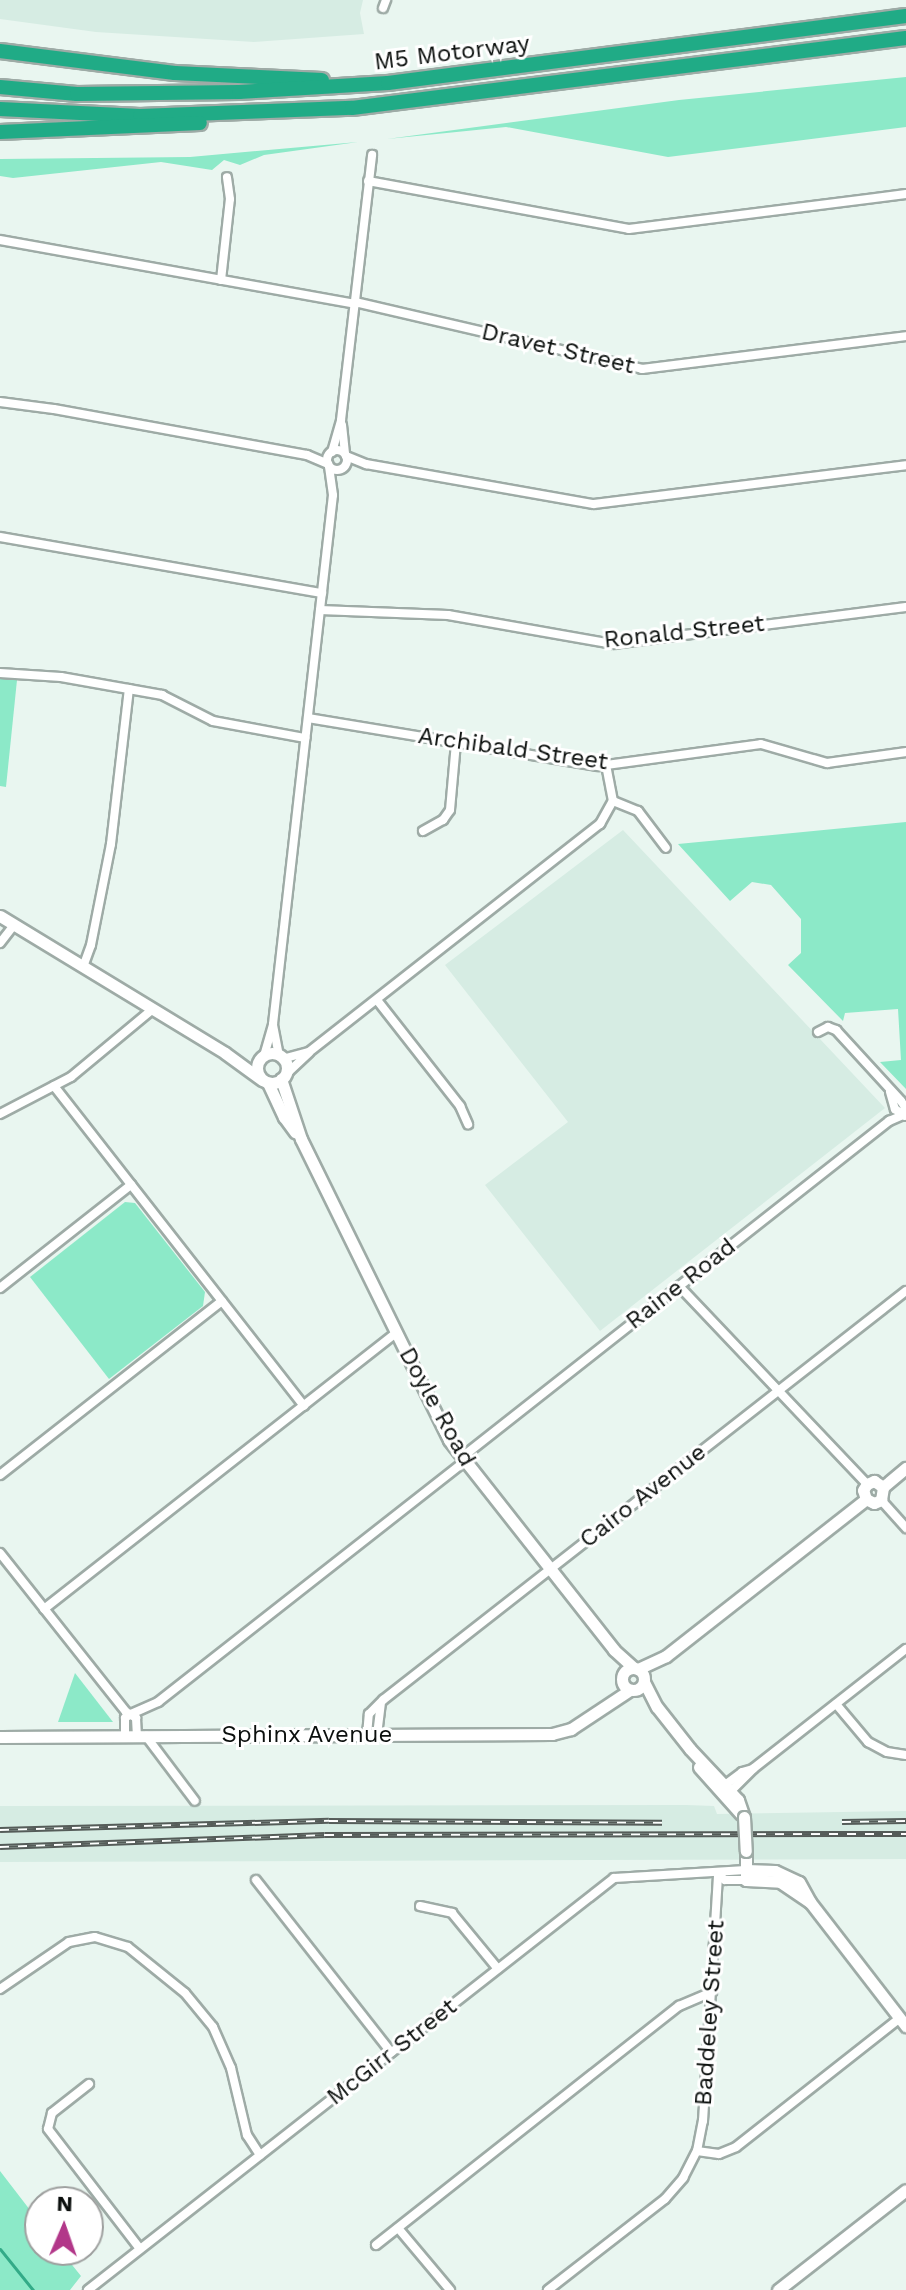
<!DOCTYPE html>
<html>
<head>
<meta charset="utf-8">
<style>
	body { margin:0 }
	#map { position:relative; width:906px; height:2290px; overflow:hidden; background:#e9f6f0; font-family:"Work Sans",sans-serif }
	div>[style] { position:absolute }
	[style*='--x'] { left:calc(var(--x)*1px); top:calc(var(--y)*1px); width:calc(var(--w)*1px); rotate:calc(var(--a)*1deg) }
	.built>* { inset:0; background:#d6ece3 }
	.green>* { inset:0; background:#8ce9c8 }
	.stream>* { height:3px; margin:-1.5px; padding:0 1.5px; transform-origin:1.5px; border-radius:1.5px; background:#33ab88 }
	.roads { filter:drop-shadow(2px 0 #9eaba6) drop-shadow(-2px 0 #9eaba6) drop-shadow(0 2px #9eaba6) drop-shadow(0 -2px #9eaba6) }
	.street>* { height:8px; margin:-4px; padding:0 4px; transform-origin:4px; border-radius:4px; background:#fff }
	.street>.ring { margin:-4px; padding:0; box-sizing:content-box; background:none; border:8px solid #fff; border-radius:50% }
	.secondary>* { height:11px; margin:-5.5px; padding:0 5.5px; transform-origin:5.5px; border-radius:5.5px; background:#fff }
	.secondary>.ring { margin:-5.5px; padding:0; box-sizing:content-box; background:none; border:11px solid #fff; border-radius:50% }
	.highway>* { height:14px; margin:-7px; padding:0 7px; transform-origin:7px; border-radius:7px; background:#20ab86 }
	.rail>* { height:6px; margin-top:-3px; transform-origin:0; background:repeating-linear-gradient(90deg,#fff 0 9px,#555c59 0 18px); box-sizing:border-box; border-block:2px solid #555c59 }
	.bridges { filter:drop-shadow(2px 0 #9eaba6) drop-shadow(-2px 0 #9eaba6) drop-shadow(0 2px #9eaba6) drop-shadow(0 -2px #9eaba6) }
	.secondary-bridge>* { height:11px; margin:-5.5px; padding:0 5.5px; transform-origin:5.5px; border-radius:5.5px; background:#fff }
	span { translate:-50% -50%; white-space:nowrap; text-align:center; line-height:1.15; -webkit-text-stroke:6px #fff; paint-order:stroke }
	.street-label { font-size:24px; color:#0b0f0d }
	.north { position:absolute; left:24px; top:2186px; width:80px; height:80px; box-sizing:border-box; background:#fff; border:2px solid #9d9f9e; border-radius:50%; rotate:2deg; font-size:22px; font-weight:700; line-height:32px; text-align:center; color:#0b0f0d }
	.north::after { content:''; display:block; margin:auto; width:28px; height:36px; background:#b23789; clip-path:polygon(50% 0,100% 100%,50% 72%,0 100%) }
</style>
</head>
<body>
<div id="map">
	<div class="built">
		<i style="clip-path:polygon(0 0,363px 0,360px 13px,364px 34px,254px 42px,96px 32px,0 19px)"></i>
		<i style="clip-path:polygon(623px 830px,885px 1108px,600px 1331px,485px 1185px,568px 1122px,445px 965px)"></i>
		<i style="clip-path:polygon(686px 1805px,714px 1806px,717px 1814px,906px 1811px,906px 1859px,0 1862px,0 1806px)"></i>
	</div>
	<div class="green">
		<i style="clip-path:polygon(906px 77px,906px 127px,668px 157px,506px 127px,387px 139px,679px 100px)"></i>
		<i style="clip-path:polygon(358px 142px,264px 155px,240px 165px,224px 160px,212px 170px,161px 162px,13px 178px,0 176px,0 159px,190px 157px)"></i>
		<i style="clip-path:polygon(0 677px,17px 680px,6px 787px,0 786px)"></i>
		<i style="clip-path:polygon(906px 822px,906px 1089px,880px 1062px,901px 1060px,898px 1009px,845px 1013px,843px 1021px,788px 965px,801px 953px,801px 919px,771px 885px,752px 882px,730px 901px,678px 844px)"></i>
		<i style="clip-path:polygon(125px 1202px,135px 1203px,205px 1292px,203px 1306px,109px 1379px,30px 1277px)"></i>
		<i style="clip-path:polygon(75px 1673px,113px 1722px,58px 1722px)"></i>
		<i style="clip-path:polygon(0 2171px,40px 2223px,40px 2250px,60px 2250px,81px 2276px,70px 2290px,0 2290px)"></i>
	</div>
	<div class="stream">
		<i style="--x:0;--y:2249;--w:53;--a:51.2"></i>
	</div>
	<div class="roads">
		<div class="street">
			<i style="--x:383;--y:8;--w:9;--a:-69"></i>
			<i style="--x:368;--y:181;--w:265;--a:10.4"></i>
			<i style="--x:629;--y:229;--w:279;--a:-7.2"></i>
			<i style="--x:0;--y:240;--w:361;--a:10.2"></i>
			<i style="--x:221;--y:280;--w:81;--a:-83.7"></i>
			<i style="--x:230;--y:199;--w:22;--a:-98"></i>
			<i style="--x:355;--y:302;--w:295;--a:13.1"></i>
			<i style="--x:642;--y:369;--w:266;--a:-7.1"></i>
			<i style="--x:0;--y:402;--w:54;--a:7.4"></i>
			<i style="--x:54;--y:409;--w:257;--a:10.3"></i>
			<i style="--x:307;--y:455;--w:23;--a:23"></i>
			<i style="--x:342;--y:425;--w:29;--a:84"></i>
			<i class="ring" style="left:327px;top:450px;width:12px;height:12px"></i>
			<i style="--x:332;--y:452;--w:33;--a:-74"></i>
			<i style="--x:341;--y:420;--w:267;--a:-83.3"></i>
			<i style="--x:346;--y:456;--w:22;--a:22"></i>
			<i style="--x:366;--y:464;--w:231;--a:10"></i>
			<i style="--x:594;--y:504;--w:314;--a:-7.1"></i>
			<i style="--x:0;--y:537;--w:327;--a:9.9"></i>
			<i style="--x:320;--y:610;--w:128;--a:2.2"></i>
			<i style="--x:448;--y:615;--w:168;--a:10"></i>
			<i style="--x:613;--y:644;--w:295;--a:-7.2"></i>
			<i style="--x:0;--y:673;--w:61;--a:3.8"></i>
			<i style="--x:61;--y:677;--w:103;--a:10.1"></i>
			<i style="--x:162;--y:695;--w:57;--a:27"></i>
			<i style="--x:213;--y:721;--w:94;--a:10.5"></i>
			<i style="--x:308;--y:718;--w:295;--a:9.4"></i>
			<i style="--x:599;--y:766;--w:163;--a:-7.7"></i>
			<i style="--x:761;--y:744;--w:69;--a:16.1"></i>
			<i style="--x:827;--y:763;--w:80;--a:-7.9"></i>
			<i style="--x:613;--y:801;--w:27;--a:22"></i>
			<i style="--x:638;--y:811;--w:46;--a:52.9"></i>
			<i style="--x:423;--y:831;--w:23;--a:-29"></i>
			<i style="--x:443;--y:820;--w:12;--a:-55"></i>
			<i style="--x:450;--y:810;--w:67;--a:-84.9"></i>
			<i style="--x:0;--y:943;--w:23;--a:-52"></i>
			<i style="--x:83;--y:967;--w:23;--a:-70"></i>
			<i style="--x:91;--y:945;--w:103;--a:-78.8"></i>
			<i style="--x:111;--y:844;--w:156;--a:-83.4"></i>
			<i style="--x:377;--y:1000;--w:135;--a:51.9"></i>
			<i style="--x:460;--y:1106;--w:20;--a:66"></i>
			<i style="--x:273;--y:1025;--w:32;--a:79"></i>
			<i style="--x:818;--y:1032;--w:11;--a:-27"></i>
			<i style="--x:828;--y:1027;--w:9;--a:21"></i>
			<i style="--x:836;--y:1030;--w:96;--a:47.5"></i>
			<i style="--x:901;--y:1101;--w:7;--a:56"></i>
			<i style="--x:905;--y:1107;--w:8;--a:104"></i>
			<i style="--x:264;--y:1056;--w:33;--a:-74"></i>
			<i style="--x:273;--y:1024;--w:532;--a:-83.53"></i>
			<i style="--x:333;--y:495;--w:29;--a:-98"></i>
			<i style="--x:282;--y:1059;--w:28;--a:-15"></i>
			<i style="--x:309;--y:1052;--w:370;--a:-38.1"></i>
			<i style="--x:600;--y:824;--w:26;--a:-61"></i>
			<i style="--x:613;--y:801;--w:36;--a:-101"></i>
			<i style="--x:283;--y:1077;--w:35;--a:-43"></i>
			<i style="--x:54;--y:1086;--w:406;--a:52"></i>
			<i style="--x:890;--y:1092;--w:18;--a:74"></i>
			<i style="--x:895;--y:1109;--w:12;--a:35"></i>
			<i style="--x:0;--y:1114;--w:80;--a:-27.5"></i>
			<i style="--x:71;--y:1077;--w:107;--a:-39.7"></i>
			<i style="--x:679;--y:1286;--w:273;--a:46.5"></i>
			<i style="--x:0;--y:1288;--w:167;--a:-38.2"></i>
			<i style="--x:461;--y:1458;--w:545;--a:-38.22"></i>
			<i style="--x:889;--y:1121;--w:15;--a:-23"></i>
			<i style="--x:0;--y:1475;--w:282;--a:-38.1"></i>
			<i style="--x:881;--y:1500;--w:38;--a:48"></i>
			<i style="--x:0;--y:1553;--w:203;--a:51.6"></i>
			<i style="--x:126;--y:1712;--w:12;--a:31"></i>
			<i style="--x:136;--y:1718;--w:18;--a:87"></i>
			<i style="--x:44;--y:1609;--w:447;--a:-38.1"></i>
			<i style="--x:836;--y:1704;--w:50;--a:49.9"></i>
			<i style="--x:868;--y:1742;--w:21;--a:28"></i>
			<i style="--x:887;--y:1752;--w:19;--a:9"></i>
			<i style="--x:131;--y:1714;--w:30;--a:-24"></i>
			<i style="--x:158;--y:1702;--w:389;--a:-38.1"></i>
			<i style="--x:367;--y:1735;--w:21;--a:-85"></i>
			<i style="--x:369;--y:1714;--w:20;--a:-45"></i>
			<i style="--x:383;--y:1700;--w:664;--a:-38.03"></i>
			<i style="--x:377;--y:1735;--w:31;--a:-83"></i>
			<i style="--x:125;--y:1736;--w:18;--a:-90"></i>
			<i style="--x:125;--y:1718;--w:7;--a:-34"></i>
			<i style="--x:146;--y:1736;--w:81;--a:53"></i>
			<i style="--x:721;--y:1788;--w:26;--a:-37"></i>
			<i style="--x:742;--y:1772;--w:11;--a:-15"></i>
			<i style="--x:727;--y:1795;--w:38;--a:-45"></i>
			<i style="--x:754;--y:1768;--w:193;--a:-38.1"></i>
			<i style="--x:718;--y:1874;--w:9;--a:41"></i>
			<i style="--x:725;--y:1880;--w:21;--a:0"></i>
			<i style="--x:256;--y:1880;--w:219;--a:51.9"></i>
			<i style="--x:420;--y:1906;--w:33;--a:12"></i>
			<i style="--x:452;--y:1913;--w:72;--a:50.6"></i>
			<i style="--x:0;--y:1989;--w:83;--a:-34.3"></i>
			<i style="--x:69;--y:1942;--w:26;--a:-11"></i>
			<i style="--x:95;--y:1937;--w:34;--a:17"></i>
			<i style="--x:128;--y:1947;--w:73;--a:38.9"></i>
			<i style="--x:185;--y:1993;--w:44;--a:50.5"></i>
			<i style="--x:213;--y:2027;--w:45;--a:66.3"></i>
			<i style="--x:231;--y:2068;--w:69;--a:76.6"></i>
			<i style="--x:247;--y:2135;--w:24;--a:57"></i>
			<i style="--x:89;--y:2084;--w:47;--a:141.9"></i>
			<i style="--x:52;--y:2113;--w:16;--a:104"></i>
			<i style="--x:48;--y:2129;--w:151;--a:52.5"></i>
			<i style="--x:697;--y:2151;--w:31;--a:-79"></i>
			<i style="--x:703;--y:2121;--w:247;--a:-86.5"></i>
			<i style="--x:398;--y:2228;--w:81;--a:50"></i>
			<i style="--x:376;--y:2245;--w:386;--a:-38.3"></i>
			<i style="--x:679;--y:2006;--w:36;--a:-23"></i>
			<i style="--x:88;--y:2290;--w:668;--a:-38.07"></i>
			<i style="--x:614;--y:1878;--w:132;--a:-3.5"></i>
			<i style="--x:548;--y:2290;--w:148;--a:-37.9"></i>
			<i style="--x:665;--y:2199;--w:28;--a:-49"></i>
			<i style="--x:683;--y:2178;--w:30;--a:-63"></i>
			<i style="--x:697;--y:2151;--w:22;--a:8"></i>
			<i style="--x:719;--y:2154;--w:18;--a:-22"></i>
			<i style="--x:736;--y:2147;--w:209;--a:-38.2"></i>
		</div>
		<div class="secondary">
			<i style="--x:0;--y:916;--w:263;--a:31.3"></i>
			<i style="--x:225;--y:1053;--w:46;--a:36.1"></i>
			<i class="ring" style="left:257px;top:1053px;width:19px;height:19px"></i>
			<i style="--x:281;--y:1079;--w:63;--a:71.6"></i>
			<i style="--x:301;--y:1139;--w:335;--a:63.8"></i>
			<i style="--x:449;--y:1440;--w:267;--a:51.8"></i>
			<i style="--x:614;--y:1650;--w:27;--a:42"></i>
			<i style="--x:268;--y:1083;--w:38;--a:65"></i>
			<i style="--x:284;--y:1117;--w:19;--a:54"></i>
			<i style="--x:883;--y:1487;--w:30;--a:-40"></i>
			<i style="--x:866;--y:1499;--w:9;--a:-108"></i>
			<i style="--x:863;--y:1490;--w:7;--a:-56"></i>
			<i style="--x:867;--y:1484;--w:8;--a:-23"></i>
			<i style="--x:874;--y:1481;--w:11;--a:34"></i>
			<i style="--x:866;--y:1499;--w:9;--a:27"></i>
			<i style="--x:874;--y:1503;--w:8;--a:-23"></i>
			<i style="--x:881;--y:1500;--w:13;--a:-81"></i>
			<i class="ring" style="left:622px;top:1668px;width:11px;height:11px"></i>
			<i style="--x:638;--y:1669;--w:31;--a:-25"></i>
			<i style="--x:666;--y:1656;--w:254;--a:-38.1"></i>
			<i style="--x:644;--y:1682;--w:28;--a:63"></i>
			<i style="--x:657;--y:1707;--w:53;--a:51.8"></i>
			<i style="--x:690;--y:1749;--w:70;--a:46.7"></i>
			<i style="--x:738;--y:1800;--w:18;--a:71"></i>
			<i style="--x:0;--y:1737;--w:552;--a:-0.31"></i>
			<i style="--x:552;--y:1734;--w:20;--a:-15"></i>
			<i style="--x:571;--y:1729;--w:71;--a:-33.5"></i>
			<i style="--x:699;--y:1767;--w:63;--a:48.2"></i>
			<i style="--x:746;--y:1851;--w:29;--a:90"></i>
			<i style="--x:746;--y:1880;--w:34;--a:3"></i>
			<i style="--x:780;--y:1882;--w:36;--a:34"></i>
			<i style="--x:746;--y:1870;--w:29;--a:2"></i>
			<i style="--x:775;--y:1871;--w:26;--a:25"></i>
			<i style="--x:799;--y:1882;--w:23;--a:61"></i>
			<i style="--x:810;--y:1902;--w:157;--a:52.3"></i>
			<i style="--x:778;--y:2290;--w:162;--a:-38"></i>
		</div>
		<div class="highway">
			<i style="--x:0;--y:51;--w:176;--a:7.2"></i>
			<i style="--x:175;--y:73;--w:147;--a:2.7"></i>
			<i style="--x:0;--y:87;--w:77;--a:5.2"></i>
			<i style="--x:77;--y:94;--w:162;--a:-0.7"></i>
			<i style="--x:239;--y:92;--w:149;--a:-3.5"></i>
			<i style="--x:388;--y:83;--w:522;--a:-7.37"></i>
			<i style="--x:0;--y:109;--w:140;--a:2.9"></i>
			<i style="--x:140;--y:116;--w:212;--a:-2.2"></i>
			<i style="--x:352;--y:108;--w:558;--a:-7.2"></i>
			<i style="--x:0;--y:132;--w:200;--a:-2.6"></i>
		</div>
	</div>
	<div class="rail">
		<i style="--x:842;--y:1822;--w:64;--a:-0.9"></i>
		<i style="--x:0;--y:1830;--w:329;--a:-1.6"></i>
		<i style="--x:329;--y:1821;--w:333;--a:0.3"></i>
		<i style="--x:0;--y:1847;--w:325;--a:-2.1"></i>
		<i style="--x:325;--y:1835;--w:581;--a:-0.1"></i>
	</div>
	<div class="bridges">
		<div class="secondary-bridge">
			<i style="--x:744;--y:1817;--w:34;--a:87"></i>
		</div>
	</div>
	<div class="street-label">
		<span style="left:452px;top:53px;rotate:-7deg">M5 Motorway</span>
		<span style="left:558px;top:349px;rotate:13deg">Dravet Street</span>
		<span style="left:684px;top:632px;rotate:-6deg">Ronald Street</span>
		<span style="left:513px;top:749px;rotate:8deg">Archibald Street</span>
		<span style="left:681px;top:1284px;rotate:-38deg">Raine Road</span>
		<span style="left:437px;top:1407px;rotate:61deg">Doyle Road</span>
		<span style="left:643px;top:1496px;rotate:-38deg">Cairo Avenue</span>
		<span style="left:307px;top:1735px">Sphinx Avenue</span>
		<span style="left:710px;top:2013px;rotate:-86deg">Baddeley Street</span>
		<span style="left:392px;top:2052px;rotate:-38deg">McGirr Street</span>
	</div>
	<div class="north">N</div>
</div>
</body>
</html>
